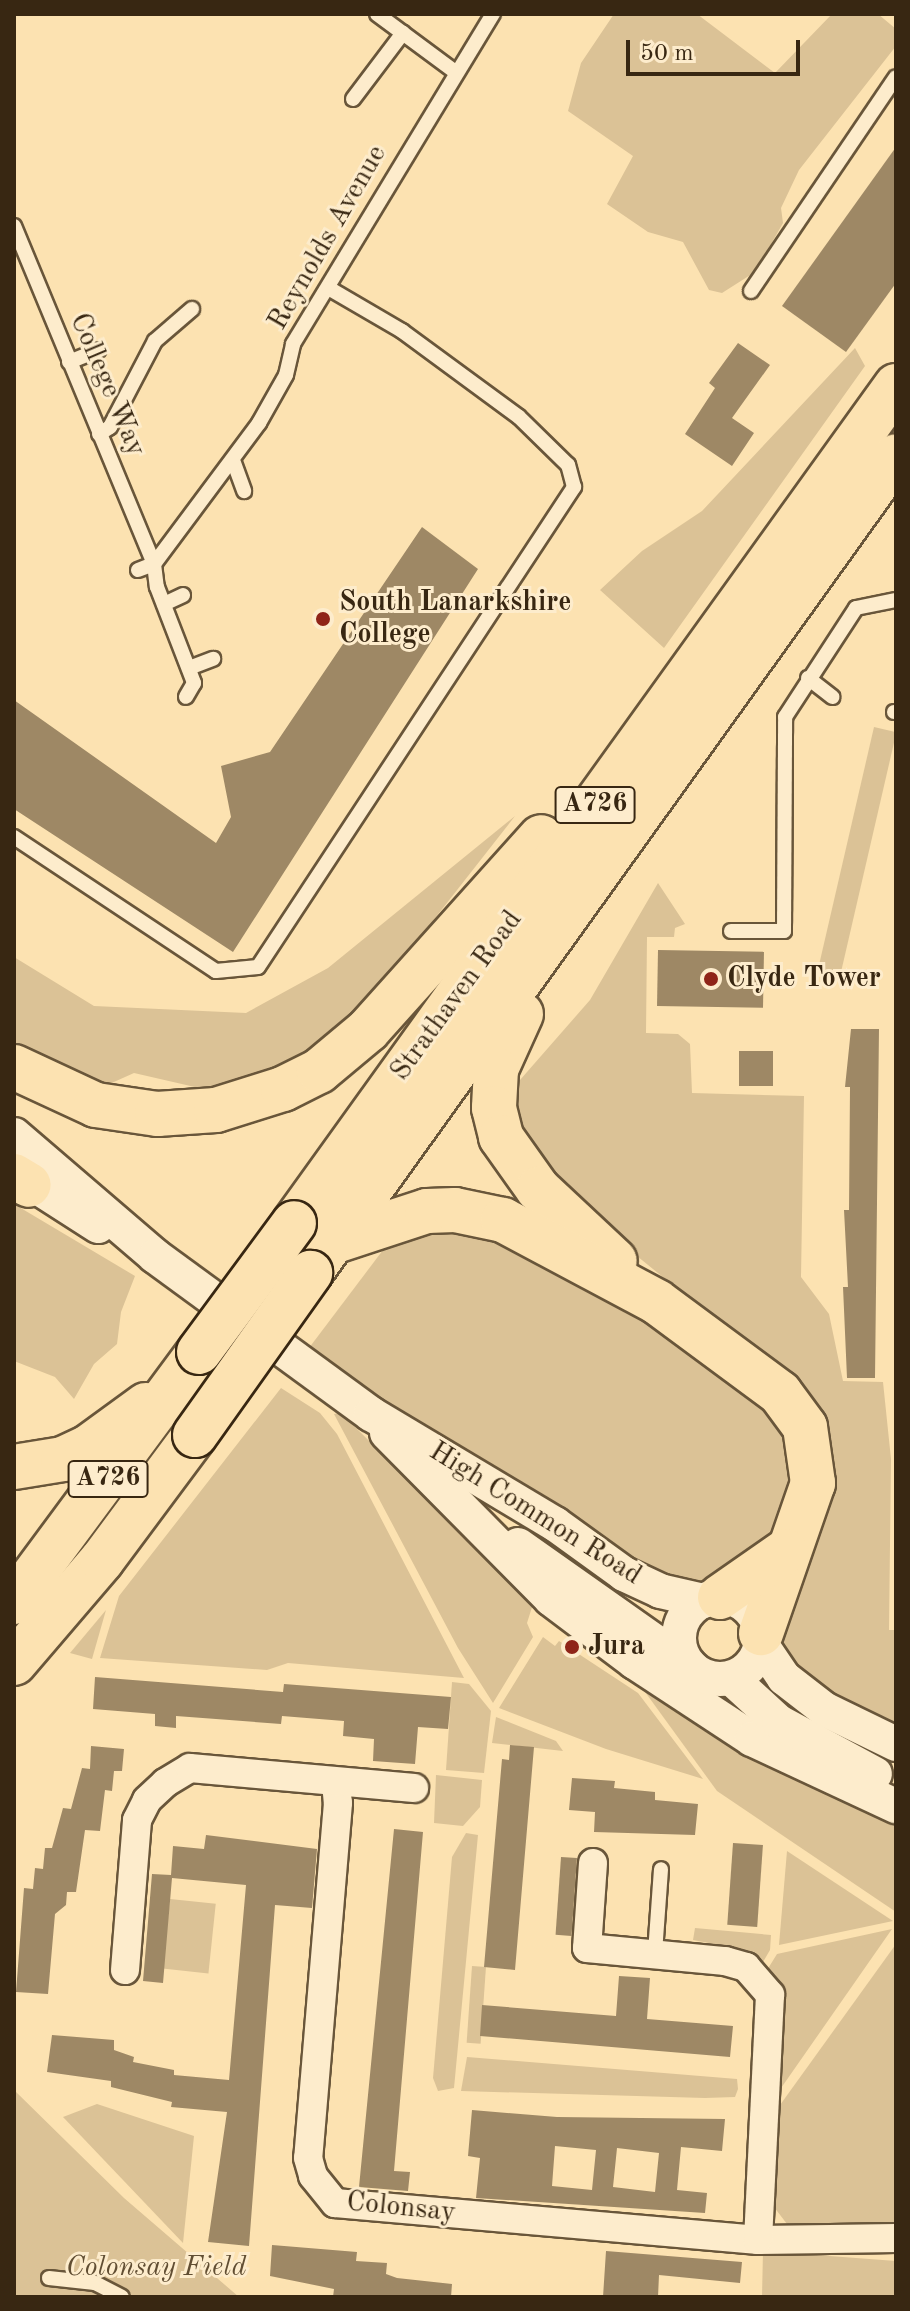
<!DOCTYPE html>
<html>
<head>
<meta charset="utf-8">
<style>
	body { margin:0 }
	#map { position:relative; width:910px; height:2311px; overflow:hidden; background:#fce2b1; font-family:"Old Standard TT",serif }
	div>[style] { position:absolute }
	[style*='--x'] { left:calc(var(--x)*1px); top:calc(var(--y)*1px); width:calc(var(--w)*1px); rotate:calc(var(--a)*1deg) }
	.green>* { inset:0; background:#dbc296; transform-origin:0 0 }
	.building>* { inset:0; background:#9e8865; transform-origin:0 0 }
	.roads { filter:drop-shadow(2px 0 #69563a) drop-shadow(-2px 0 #69563a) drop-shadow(0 2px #69563a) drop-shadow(0 -2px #69563a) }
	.service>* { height:14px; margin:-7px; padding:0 7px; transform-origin:7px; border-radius:7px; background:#fdeccc }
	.minor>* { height:28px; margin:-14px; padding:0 14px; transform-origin:14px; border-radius:14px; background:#fdeccc }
	.tertiary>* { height:34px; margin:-17px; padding:0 17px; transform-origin:17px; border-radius:17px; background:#fdeccc }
	.tertiary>.ring { margin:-17px; padding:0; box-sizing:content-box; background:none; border:34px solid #fdeccc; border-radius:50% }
	.primary>* { height:44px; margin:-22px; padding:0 22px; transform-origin:22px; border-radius:22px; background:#fce2b1 }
	.bridges { filter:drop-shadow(2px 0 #382712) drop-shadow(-2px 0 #382712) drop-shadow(0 2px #382712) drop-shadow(0 -2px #382712) }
	.primary-bridge>* { height:44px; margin:-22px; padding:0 22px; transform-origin:22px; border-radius:22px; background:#fce2b1 }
	.dots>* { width:22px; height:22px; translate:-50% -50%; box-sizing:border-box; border:4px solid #fdeccc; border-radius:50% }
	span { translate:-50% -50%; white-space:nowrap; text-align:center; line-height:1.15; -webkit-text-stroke:6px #fdeccc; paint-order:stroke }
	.shield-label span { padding:2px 6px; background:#fdeccc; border:2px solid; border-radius:6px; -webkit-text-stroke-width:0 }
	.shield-label { font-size:26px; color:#382712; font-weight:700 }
	.street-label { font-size:28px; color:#382712 }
	.poi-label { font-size:28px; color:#382712; font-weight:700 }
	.left { translate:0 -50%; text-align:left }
	.park-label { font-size:28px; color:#614e33; font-style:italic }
	.frame { position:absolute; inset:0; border:16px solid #382712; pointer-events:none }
	.scale { position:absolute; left:626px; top:40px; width:174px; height:36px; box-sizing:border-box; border:4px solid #382712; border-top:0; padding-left:10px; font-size:24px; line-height:28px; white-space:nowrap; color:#382712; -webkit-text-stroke:6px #fdeccc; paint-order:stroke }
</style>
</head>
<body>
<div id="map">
	<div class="green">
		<i style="clip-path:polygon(614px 14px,697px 14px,775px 73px,832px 14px,878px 14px,896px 29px,896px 46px,799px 170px,781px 208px,783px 223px,755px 272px,722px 293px,709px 290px,683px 242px,648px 232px,607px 204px,633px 156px,568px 111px,581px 63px)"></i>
		<i style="clip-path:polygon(855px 348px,865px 366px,664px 648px,600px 590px,642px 551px,702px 511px)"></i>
		<i style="left:874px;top:727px;width:23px;height:249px;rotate:13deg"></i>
		<i style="clip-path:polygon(515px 816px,359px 1015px,283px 1072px,221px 1093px,134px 1073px,96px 1090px,14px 1053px,14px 957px,94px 1006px,246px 1013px,328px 968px)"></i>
		<i style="clip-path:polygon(658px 883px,685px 924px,675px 928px,674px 937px,647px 937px,646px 1033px,678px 1034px,690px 1044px,692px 1093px,804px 1096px,801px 1277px,829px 1314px,843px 1381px,883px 1382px,891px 1459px,889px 1630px,896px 1630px,896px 1729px,806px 1683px,776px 1637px,826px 1515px,830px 1475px,791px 1381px,547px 1183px,512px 1109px,513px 1088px,590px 1000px)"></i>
		<i style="clip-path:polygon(14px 1204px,135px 1276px,121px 1312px,117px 1344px,94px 1364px,74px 1399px,55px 1377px,14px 1361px)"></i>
		<i style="clip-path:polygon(461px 1221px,553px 1264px,768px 1401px,799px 1464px,785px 1531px,710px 1583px,668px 1581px,646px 1573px,359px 1388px,309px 1348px,383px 1250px,408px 1234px)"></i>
		<i style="clip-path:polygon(281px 1388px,320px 1413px,337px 1434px,464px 1678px,288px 1663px,267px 1670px,100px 1658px,119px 1596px)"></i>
		<i style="clip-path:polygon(341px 1413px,533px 1604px,527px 1623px,533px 1637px,493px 1703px,458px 1648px,334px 1414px)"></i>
		<i style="clip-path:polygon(106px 1610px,92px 1659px,70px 1653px)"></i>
		<i style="clip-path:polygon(543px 1637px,555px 1646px,559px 1641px,638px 1693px,703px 1779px,606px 1749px,499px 1708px)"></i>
		<i style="clip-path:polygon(452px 1682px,469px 1684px,491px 1711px,484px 1773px,446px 1770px)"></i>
		<i style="clip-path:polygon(640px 1685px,896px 1822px,896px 1912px,717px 1791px)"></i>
		<i style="clip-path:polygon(496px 1717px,556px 1741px,563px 1751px,492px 1743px)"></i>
		<i style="clip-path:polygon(436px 1775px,482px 1780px,480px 1807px,463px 1826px,434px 1823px)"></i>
		<i style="clip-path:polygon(466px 1833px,478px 1835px,454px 2088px,438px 2091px,433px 2078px,452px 1857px)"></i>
		<i style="clip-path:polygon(787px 1851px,893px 1921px,779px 1945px)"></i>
		<i style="left:170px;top:1899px;width:46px;height:70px;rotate:6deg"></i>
		<i style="clip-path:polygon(695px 1928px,771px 1935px,770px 1950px,763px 1962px,741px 1949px,693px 1940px)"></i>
		<i style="clip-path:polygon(892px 1929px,779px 2091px,783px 2014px,764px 1975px,777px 1954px)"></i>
		<i style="clip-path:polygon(896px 1944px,896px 2224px,801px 2230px,787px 2224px,774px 2207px,775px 2112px)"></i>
		<i style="left:472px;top:1966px;width:14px;height:77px;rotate:4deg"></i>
		<i style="clip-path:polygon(467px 2057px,737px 2079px,738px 2089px,735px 2097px,705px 2098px,461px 2091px)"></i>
		<i style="clip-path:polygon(14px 2090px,124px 2198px,239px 2297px,14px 2297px)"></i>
		<i style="clip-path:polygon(97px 2104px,194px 2136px,183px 2243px,63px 2117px)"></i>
		<i style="clip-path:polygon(763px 2251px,896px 2261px,896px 2297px,762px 2297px)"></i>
	</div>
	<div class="building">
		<i style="clip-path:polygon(896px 147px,896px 283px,846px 352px,782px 306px)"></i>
		<i style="clip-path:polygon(738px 343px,770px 365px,732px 418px,754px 433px,732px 466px,685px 434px,715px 388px,709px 383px)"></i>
		<i style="clip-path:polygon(422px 527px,478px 569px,233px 952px,14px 809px,14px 700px,216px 843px,231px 817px,221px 766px,270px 752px)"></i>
		<i style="left:658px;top:950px;width:106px;height:56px;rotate:1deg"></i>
		<i style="clip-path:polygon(851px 1029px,879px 1029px,875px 1378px,847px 1378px,843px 1287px,848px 1287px,844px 1210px,849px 1210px,850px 1087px,845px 1087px)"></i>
		<i style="left:739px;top:1051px;width:34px;height:35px"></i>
		<i style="clip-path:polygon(95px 1677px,283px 1692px,284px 1684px,451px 1697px,448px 1729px,418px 1727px,415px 1764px,373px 1761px,374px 1739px,343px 1736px,344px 1721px,282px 1716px,281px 1724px,176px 1716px,176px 1728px,155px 1726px,155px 1714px,93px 1709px)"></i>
		<i style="clip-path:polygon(510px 1745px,534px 1747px,515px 1970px,484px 1967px,502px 1759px,509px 1760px)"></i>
		<i style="clip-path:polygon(91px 1746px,124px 1749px,122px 1771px,114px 1771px,112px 1791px,105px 1790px,100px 1831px,85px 1830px,76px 1892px,67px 1892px,66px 1905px,55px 1914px,48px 1994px,16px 1992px,24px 1888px,33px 1889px,35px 1868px,43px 1869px,45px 1848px,52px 1848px,63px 1808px,71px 1809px,82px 1768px,90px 1769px)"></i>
		<i style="clip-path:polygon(572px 1778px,615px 1781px,614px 1788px,655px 1792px,655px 1800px,698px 1804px,695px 1835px,594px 1832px,595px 1812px,569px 1810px)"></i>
		<i style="clip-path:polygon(394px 1829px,423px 1832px,394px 2171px,410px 2172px,408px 2191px,359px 2187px)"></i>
		<i style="clip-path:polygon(206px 1835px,317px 1849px,312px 1908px,275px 1905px,249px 2246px,208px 2242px,227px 2112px,171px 2107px,172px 2102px,111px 2087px,111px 2081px,47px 2072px,52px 2035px,114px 2040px,114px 2050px,134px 2057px,133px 2062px,174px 2070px,174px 2075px,229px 2080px,246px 1885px,172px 1878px,163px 1983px,143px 1981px,152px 1874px,171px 1875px,173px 1846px,204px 1849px)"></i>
		<i style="left:733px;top:1843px;width:30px;height:82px;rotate:4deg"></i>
		<i style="left:561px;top:1857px;width:16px;height:78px;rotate:4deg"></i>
		<i style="clip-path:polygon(619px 1976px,650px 1978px,647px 2019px,733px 2026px,730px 2057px,480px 2036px,482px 2005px,616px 2016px)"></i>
		<i style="clip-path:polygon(evenodd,472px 2110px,557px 2117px,725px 2119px,722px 2151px,681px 2147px,677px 2190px,707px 2193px,705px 2213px,476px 2198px,480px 2158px,468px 2156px,472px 2110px,555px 2146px,596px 2150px,592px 2190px,552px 2186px,555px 2146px,472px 2110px,617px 2148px,659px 2153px,655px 2192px,613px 2187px,617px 2148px)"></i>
		<i style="clip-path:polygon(272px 2245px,357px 2252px,356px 2261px,387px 2263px,386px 2274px,397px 2278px,452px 2284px,451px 2297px,333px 2297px,334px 2289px,270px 2276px)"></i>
		<i style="clip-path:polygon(606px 2251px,742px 2262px,740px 2283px,659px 2275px,658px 2297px,603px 2297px)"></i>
	</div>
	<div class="roads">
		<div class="service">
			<i style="--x:377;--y:14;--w:96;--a:36.5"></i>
			<i style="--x:353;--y:99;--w:83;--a:-52.9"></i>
			<i style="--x:14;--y:226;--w:366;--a:67.5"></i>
			<i style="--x:154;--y:564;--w:23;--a:83"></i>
			<i style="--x:157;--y:587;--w:103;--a:68.9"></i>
			<i style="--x:194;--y:683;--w:16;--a:120"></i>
			<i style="--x:751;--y:291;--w:258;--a:-55.9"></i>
			<i style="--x:69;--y:362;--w:32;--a:-22"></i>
			<i style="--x:99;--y:434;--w:13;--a:-32"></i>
			<i style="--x:110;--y:427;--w:97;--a:-62.4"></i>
			<i style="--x:155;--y:341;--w:49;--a:-40.9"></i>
			<i style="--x:234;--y:463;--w:30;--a:70"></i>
			<i style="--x:154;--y:564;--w:176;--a:-53.3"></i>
			<i style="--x:259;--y:423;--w:55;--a:-60.6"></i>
			<i style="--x:286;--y:375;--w:32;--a:-77"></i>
			<i style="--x:293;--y:344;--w:386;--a:-58.8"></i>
			<i style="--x:138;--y:570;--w:17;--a:-21"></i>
			<i style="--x:164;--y:604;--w:21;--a:-25"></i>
			<i style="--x:189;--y:668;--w:26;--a:-21"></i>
			<i style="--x:808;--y:678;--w:31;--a:38"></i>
			<i style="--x:894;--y:712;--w:2;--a:0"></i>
			<i style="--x:14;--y:837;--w:242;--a:33.6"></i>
			<i style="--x:216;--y:971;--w:42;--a:-5.4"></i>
			<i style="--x:258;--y:967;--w:575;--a:-56.64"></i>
			<i style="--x:574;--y:487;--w:23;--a:-105"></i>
			<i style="--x:568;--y:465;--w:69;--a:-135.6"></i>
			<i style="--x:519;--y:417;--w:145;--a:-143.7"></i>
			<i style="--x:402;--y:331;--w:83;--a:-149.7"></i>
			<i style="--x:731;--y:931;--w:53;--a:0"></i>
			<i style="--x:784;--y:931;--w:214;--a:-89.7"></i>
			<i style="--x:785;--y:717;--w:130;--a:-56.9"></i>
			<i style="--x:856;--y:608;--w:41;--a:-11.3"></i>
			<i style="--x:655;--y:1953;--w:84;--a:-85.9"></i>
			<i style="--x:49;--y:2278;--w:46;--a:6.2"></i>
			<i style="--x:95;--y:2283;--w:30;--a:27"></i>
		</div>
		<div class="minor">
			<i style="--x:336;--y:1782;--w:21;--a:85"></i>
			<i style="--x:338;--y:1803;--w:356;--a:94.8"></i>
			<i style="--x:308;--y:2158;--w:19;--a:74"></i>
			<i style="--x:313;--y:2176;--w:35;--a:51"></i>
			<i style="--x:335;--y:2203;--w:425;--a:5"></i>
			<i style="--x:758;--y:2240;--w:138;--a:-0.8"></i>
			<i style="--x:593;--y:1863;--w:85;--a:94"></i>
			<i style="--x:587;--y:1948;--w:139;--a:5.4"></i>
			<i style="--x:725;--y:1961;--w:22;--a:16"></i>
			<i style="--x:746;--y:1967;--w:37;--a:49"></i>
			<i style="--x:770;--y:1995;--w:245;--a:92.8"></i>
			<i style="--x:125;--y:1970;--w:150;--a:-85.4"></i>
			<i style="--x:137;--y:1820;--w:22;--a:-63"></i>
			<i style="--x:147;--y:1800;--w:25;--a:-43"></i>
			<i style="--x:165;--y:1783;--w:29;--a:-31"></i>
			<i style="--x:190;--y:1768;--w:225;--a:5.1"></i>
		</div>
		<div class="tertiary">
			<i style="--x:14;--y:1135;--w:186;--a:40.6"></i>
			<i style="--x:155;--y:1256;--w:268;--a:36.2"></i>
			<i style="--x:371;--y:1414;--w:214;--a:30.9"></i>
			<i style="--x:555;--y:1524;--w:85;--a:35.9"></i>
			<i style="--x:624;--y:1574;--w:40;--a:25"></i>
			<i style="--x:660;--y:1591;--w:45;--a:12.8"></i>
			<i style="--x:14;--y:1172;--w:100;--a:32.7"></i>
			<i style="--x:387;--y:1433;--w:233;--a:45.3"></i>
			<i style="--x:551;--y:1599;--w:105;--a:36.9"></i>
			<i style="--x:635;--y:1662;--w:140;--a:33.3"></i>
			<i style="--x:752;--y:1739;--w:159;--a:25"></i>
			<i style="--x:518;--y:1545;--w:212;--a:35.2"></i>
			<i class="ring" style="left:679px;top:1597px;width:48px;height:48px"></i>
			<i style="--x:761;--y:1644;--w:41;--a:55.9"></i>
			<i style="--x:784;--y:1678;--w:51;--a:37.8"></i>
			<i style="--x:824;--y:1709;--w:80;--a:25.9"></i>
			<i style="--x:731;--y:1678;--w:65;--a:42.5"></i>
			<i style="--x:779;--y:1722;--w:109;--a:28.4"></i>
		</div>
		<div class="primary">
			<i style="--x:521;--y:1014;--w:60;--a:114.4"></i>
			<i style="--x:496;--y:1069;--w:39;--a:93"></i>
			<i style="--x:494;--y:1108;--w:30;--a:76"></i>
			<i style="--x:501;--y:1137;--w:64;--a:54.6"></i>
			<i style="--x:538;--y:1189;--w:105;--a:43.1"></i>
			<i style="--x:14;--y:1067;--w:90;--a:24.9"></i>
			<i style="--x:96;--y:1105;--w:62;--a:8.4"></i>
			<i style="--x:157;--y:1114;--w:59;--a:-3.9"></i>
			<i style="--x:216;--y:1110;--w:70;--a:-17.4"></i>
			<i style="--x:283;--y:1089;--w:40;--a:-26.6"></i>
			<i style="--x:319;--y:1071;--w:64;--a:-39.9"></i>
			<i style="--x:368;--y:1030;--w:259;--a:-48.1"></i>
			<i style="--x:14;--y:1176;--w:17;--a:31"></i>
			<i style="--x:294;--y:1223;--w:1031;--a:-54.27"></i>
			<i style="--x:332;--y:1242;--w:100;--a:-18.1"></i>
			<i style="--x:427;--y:1211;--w:28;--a:-2"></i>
			<i style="--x:455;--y:1210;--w:49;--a:11.8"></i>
			<i style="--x:503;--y:1220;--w:174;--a:28"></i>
			<i style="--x:657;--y:1302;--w:153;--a:36.5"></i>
			<i style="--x:780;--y:1393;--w:42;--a:53.7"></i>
			<i style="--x:805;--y:1427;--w:57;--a:81.9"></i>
			<i style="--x:813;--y:1483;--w:159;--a:109.1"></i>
			<i style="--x:310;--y:1273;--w:1005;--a:-54.35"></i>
			<i style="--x:14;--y:1467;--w:50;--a:-9.3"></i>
			<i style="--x:63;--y:1459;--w:26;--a:-25"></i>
			<i style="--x:87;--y:1448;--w:73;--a:-36.1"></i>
			<i style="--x:720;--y:1597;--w:80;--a:-34.9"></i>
			<i style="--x:14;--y:1602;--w:311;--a:-53.5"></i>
			<i style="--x:14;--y:1663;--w:135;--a:-49.5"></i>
			<i style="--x:102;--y:1560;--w:156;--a:-53.4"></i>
		</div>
	</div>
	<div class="bridges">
		<div class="primary-bridge">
			<i style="--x:199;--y:1352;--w:160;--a:-53.6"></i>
			<i style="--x:195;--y:1435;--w:199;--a:-54.6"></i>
		</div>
	</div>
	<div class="dots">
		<i style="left:323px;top:619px;background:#8f2418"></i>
		<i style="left:711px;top:979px;background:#8f2418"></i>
		<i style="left:572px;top:1647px;background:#8f2418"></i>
	</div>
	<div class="shield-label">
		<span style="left:595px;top:805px">A726</span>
		<span style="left:108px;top:1479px">A726</span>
	</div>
	<div class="street-label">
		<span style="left:328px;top:238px;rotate:-60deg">Reynolds Avenue</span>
		<span style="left:107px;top:385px;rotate:67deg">College Way</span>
		<span style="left:457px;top:996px;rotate:-54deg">Strathaven Road</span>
		<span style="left:535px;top:1514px;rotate:32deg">High Common Road</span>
		<span style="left:401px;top:2208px;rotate:6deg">Colonsay</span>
	</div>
	<div class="poi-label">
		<span class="left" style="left:339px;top:619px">South Lanarkshire<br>College</span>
		<span class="left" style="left:727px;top:979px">Clyde Tower</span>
		<span class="left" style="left:588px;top:1647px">Jura</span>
	</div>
	<div class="park-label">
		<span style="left:156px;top:2268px">Colonsay Field</span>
	</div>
	<div class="frame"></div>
	<div class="scale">50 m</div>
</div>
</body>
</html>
